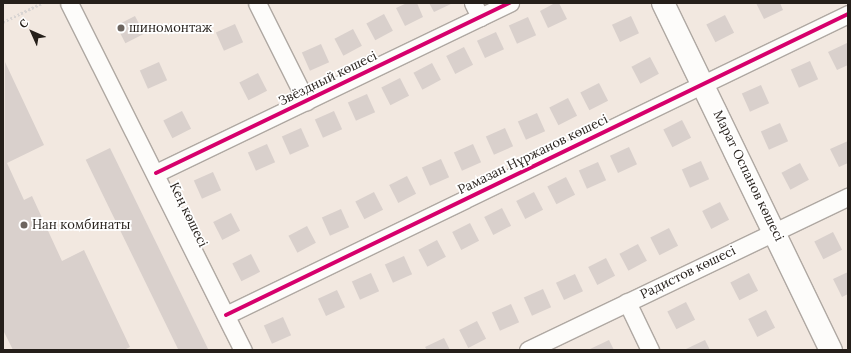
<!DOCTYPE html>
<html>
<head>
<meta charset="utf-8">
<style>
	body { margin:0 }
	#map { position:relative; width:851px; height:353px; overflow:hidden; background:#f2e8e0; font-family:Lora,serif }
	div>[style] { position:absolute }
	[style*='--x'] { left:calc(var(--x)*1px); top:calc(var(--y)*1px); width:calc(var(--w)*1px); rotate:calc(var(--a)*1deg) }
	.building>* { inset:0; background:#d9d0cc; transform-origin:0 0 }
	.path>* { height:2.5px; margin-top:-1.25px; transform-origin:0; background:repeating-linear-gradient(90deg,#d8d4d2 0 2px,transparent 0 4px) }
	.roads { filter:drop-shadow(1px 0 #afa8a2) drop-shadow(-1px 0 #afa8a2) drop-shadow(0 1px #afa8a2) drop-shadow(0 -1px #afa8a2) }
	.minor>* { height:17px; margin:-8.5px; padding:0 8.5px; transform-origin:8.5px; border-radius:8.5px; background:#fdfcfa }
	.tertiary>* { height:22px; margin:-11px; padding:0 11px; transform-origin:11px; border-radius:11px; background:#fdfcfa }
	.cycleway>* { height:4px; margin:-2px; padding:0 2px; transform-origin:2px; border-radius:2px; background:#d6006c }
	.dots>* { width:11px; height:11px; translate:-50% -50%; box-sizing:border-box; border:2px solid #fff; border-radius:50% }
	span { translate:-50% -50%; white-space:nowrap; text-align:center; line-height:1.15; -webkit-text-stroke:3.5px #fff; paint-order:stroke }
	.poi-label { font-size:13px; color:#251f1a }
	.left { translate:0 -50%; text-align:left }
	.street-label { font-size:13px; color:#251f1a }
	.frame { position:absolute; inset:0; border:4px solid #251f1a; pointer-events:none }
	.north { position:absolute; left:12px; top:12px; width:40px; height:40px; -webkit-text-stroke:3px #fff; paint-order:stroke; rotate:315deg; font-size:11px; font-weight:700; line-height:16px; text-align:center; color:#251f1a }
	.north::after { content:''; display:block; margin:auto; width:14px; height:18px; background:#251f1a; clip-path:polygon(50% 0,100% 100%,50% 72%,0 100%) }
</style>
</head>
<body>
<div id="map">
	<div class="building">
		<i style="clip-path:polygon(407px 3px,417px 3px,423px 17px,405px 26px,396px 8px)"></i>
		<i style="clip-path:polygon(429px 3px,453px 3px,434px 12px)"></i>
		<i style="clip-path:polygon(555px 3px,559px 3px,567px 19px,548px 28px,540px 11px)"></i>
		<i style="clip-path:polygon(756px 3px,780px 3px,783px 10px,764px 19px)"></i>
		<i style="left:384px;top:14px;width:19px;height:20px;rotate:62deg"></i>
		<i style="left:725px;top:15px;width:20px;height:21px;rotate:63deg"></i>
		<i style="left:135px;top:16px;width:20px;height:21px;rotate:63deg"></i>
		<i style="left:631px;top:16px;width:19px;height:21px;rotate:65deg"></i>
		<i style="left:528px;top:17px;width:20px;height:21px;rotate:66deg"></i>
		<i style="left:235px;top:24px;width:20px;height:21px;rotate:66deg"></i>
		<i style="left:353px;top:29px;width:19px;height:21px;rotate:62deg"></i>
		<i style="left:496px;top:32px;width:19px;height:21px;rotate:65deg"></i>
		<i style="clip-path:polygon(847px 43px,848px 65px,837px 70px,828px 52px)"></i>
		<i style="left:321px;top:44px;width:20px;height:21px;rotate:66deg"></i>
		<i style="left:464px;top:47px;width:20px;height:20px;rotate:63deg"></i>
		<i style="left:650px;top:57px;width:19px;height:21px;rotate:62deg"></i>
		<i style="left:810px;top:61px;width:20px;height:21px;rotate:66deg"></i>
		<i style="clip-path:polygon(5px 62px,44px 145px,7px 163px,24px 200px,32px 196px,62px 261px,84px 250px,130px 347px,124px 350px,13px 350px,3px 330px)"></i>
		<i style="left:159px;top:62px;width:20px;height:21px;rotate:66deg"></i>
		<i style="left:432px;top:63px;width:19px;height:21px;rotate:62deg"></i>
		<i style="left:258px;top:73px;width:20px;height:21px;rotate:63deg"></i>
		<i style="left:400px;top:78px;width:20px;height:21px;rotate:63deg"></i>
		<i style="left:599px;top:83px;width:20px;height:21px;rotate:63deg"></i>
		<i style="left:761px;top:85px;width:20px;height:21px;rotate:66deg"></i>
		<i style="left:367px;top:94px;width:20px;height:21px;rotate:66deg"></i>
		<i style="left:568px;top:98px;width:20px;height:21px;rotate:63deg"></i>
		<i style="left:182px;top:111px;width:20px;height:21px;rotate:63deg"></i>
		<i style="left:334px;top:111px;width:20px;height:21px;rotate:66deg"></i>
		<i style="left:537px;top:113px;width:20px;height:21px;rotate:66deg"></i>
		<i style="left:682px;top:120px;width:20px;height:21px;rotate:63deg"></i>
		<i style="left:780px;top:123px;width:20px;height:21px;rotate:66deg"></i>
		<i style="left:301px;top:128px;width:20px;height:21px;rotate:66deg"></i>
		<i style="left:505px;top:128px;width:20px;height:21px;rotate:66deg"></i>
		<i style="clip-path:polygon(848px 141px,848px 163px,839px 167px,830px 149px)"></i>
		<i style="left:267px;top:144px;width:20px;height:21px;rotate:66deg"></i>
		<i style="left:473px;top:144px;width:20px;height:21px;rotate:66deg"></i>
		<i style="left:629px;top:147px;width:19px;height:21px;rotate:65deg"></i>
		<i style="left:110px;top:148px;width:224px;height:27px;rotate:64deg"></i>
		<i style="left:441px;top:159px;width:20px;height:21px;rotate:66deg"></i>
		<i style="left:701px;top:161px;width:20px;height:21px;rotate:66deg"></i>
		<i style="left:598px;top:162px;width:20px;height:21px;rotate:66deg"></i>
		<i style="left:800px;top:163px;width:19px;height:21px;rotate:62deg"></i>
		<i style="left:213px;top:172px;width:20px;height:21px;rotate:66deg"></i>
		<i style="left:407px;top:176px;width:20px;height:20px;rotate:63deg"></i>
		<i style="left:566px;top:177px;width:20px;height:21px;rotate:63deg"></i>
		<i style="left:374px;top:192px;width:20px;height:21px;rotate:63deg"></i>
		<i style="left:534px;top:192px;width:20px;height:20px;rotate:63deg"></i>
		<i style="left:720px;top:202px;width:20px;height:20px;rotate:63deg"></i>
		<i style="left:502px;top:208px;width:20px;height:20px;rotate:63deg"></i>
		<i style="left:341px;top:209px;width:20px;height:21px;rotate:66deg"></i>
		<i style="left:231px;top:213px;width:20px;height:20px;rotate:63deg"></i>
		<i style="left:470px;top:223px;width:20px;height:20px;rotate:63deg"></i>
		<i style="left:307px;top:226px;width:19px;height:21px;rotate:62deg"></i>
		<i style="left:669px;top:228px;width:20px;height:21px;rotate:63deg"></i>
		<i style="left:833px;top:232px;width:20px;height:21px;rotate:63deg"></i>
		<i style="left:437px;top:240px;width:19px;height:21px;rotate:62deg"></i>
		<i style="left:638px;top:244px;width:19px;height:21px;rotate:62deg"></i>
		<i style="left:251px;top:254px;width:20px;height:21px;rotate:63deg"></i>
		<i style="left:404px;top:256px;width:20px;height:21px;rotate:66deg"></i>
		<i style="left:606px;top:258px;width:20px;height:20px;rotate:63deg"></i>
		<i style="clip-path:polygon(848px 272px,848px 294px,842px 297px,833px 279px)"></i>
		<i style="left:371px;top:273px;width:20px;height:21px;rotate:66deg"></i>
		<i style="left:749px;top:273px;width:20px;height:21px;rotate:63deg"></i>
		<i style="left:575px;top:274px;width:19px;height:21px;rotate:65deg"></i>
		<i style="left:543px;top:289px;width:20px;height:21px;rotate:66deg"></i>
		<i style="left:337px;top:290px;width:19px;height:21px;rotate:65deg"></i>
		<i style="left:686px;top:302px;width:20px;height:21px;rotate:63deg"></i>
		<i style="left:511px;top:304px;width:20px;height:21px;rotate:66deg"></i>
		<i style="left:766px;top:310px;width:20px;height:20px;rotate:63deg"></i>
		<i style="left:283px;top:317px;width:20px;height:21px;rotate:66deg"></i>
		<i style="left:477px;top:321px;width:20px;height:20px;rotate:63deg"></i>
		<i style="clip-path:polygon(444px 338px,450px 350px,427px 350px,425px 347px)"></i>
		<i style="clip-path:polygon(609px 340px,614px 350px,588px 350px)"></i>
		<i style="clip-path:polygon(705px 340px,710px 350px,686px 350px,686px 349px)"></i>
	</div>
	<div class="path">
		<i style="--x:3;--y:22;--w:43;--a:-26"></i>
	</div>
	<div class="roads">
		<div class="minor">
			<i style="--x:69;--y:3;--w:388;--a:63.4"></i>
			<i style="--x:257;--y:3;--w:110;--a:63.4"></i>
			<i style="--x:473;--y:3;--w:16;--a:63"></i>
			<i style="--x:156;--y:173;--w:393;--a:-25.7"></i>
			<i style="--x:627;--y:302;--w:53;--a:64.4"></i>
			<i style="--x:226;--y:315;--w:691;--a:-25.82"></i>
			<i style="--x:528;--y:350;--w:355;--a:-25.6"></i>
		</div>
		<div class="tertiary">
			<i style="--x:663;--y:3;--w:386;--a:64.2"></i>
		</div>
	</div>
	<div class="cycleway">
		<i style="--x:156;--y:173;--w:393;--a:-25.7"></i>
		<i style="--x:226;--y:315;--w:691;--a:-25.82"></i>
	</div>
	<div class="dots">
		<i style="left:121px;top:28px;background:#6d655f"></i>
		<i style="left:24px;top:225px;background:#6d655f"></i>
	</div>
	<div class="poi-label">
		<span class="left" style="left:129px;top:28px">шиномонтаж</span>
		<span class="left" style="left:32px;top:225px">Нан комбинаты</span>
	</div>
	<div class="street-label">
		<span style="left:328px;top:79px;rotate:-26deg">Звёздный көшесі</span>
		<span style="left:533px;top:155px;rotate:-26deg">Рамазан Нұржанов көшесі</span>
		<span style="left:748px;top:176px;rotate:64deg">Марат Оспанов көшесі</span>
		<span style="left:188px;top:215px;rotate:64deg">Кең көшесі</span>
		<span style="left:688px;top:273px;rotate:-26deg">Радистов көшесі</span>
	</div>
	<div class="frame"></div>
	<div class="north">С</div>
</div>
</body>
</html>
